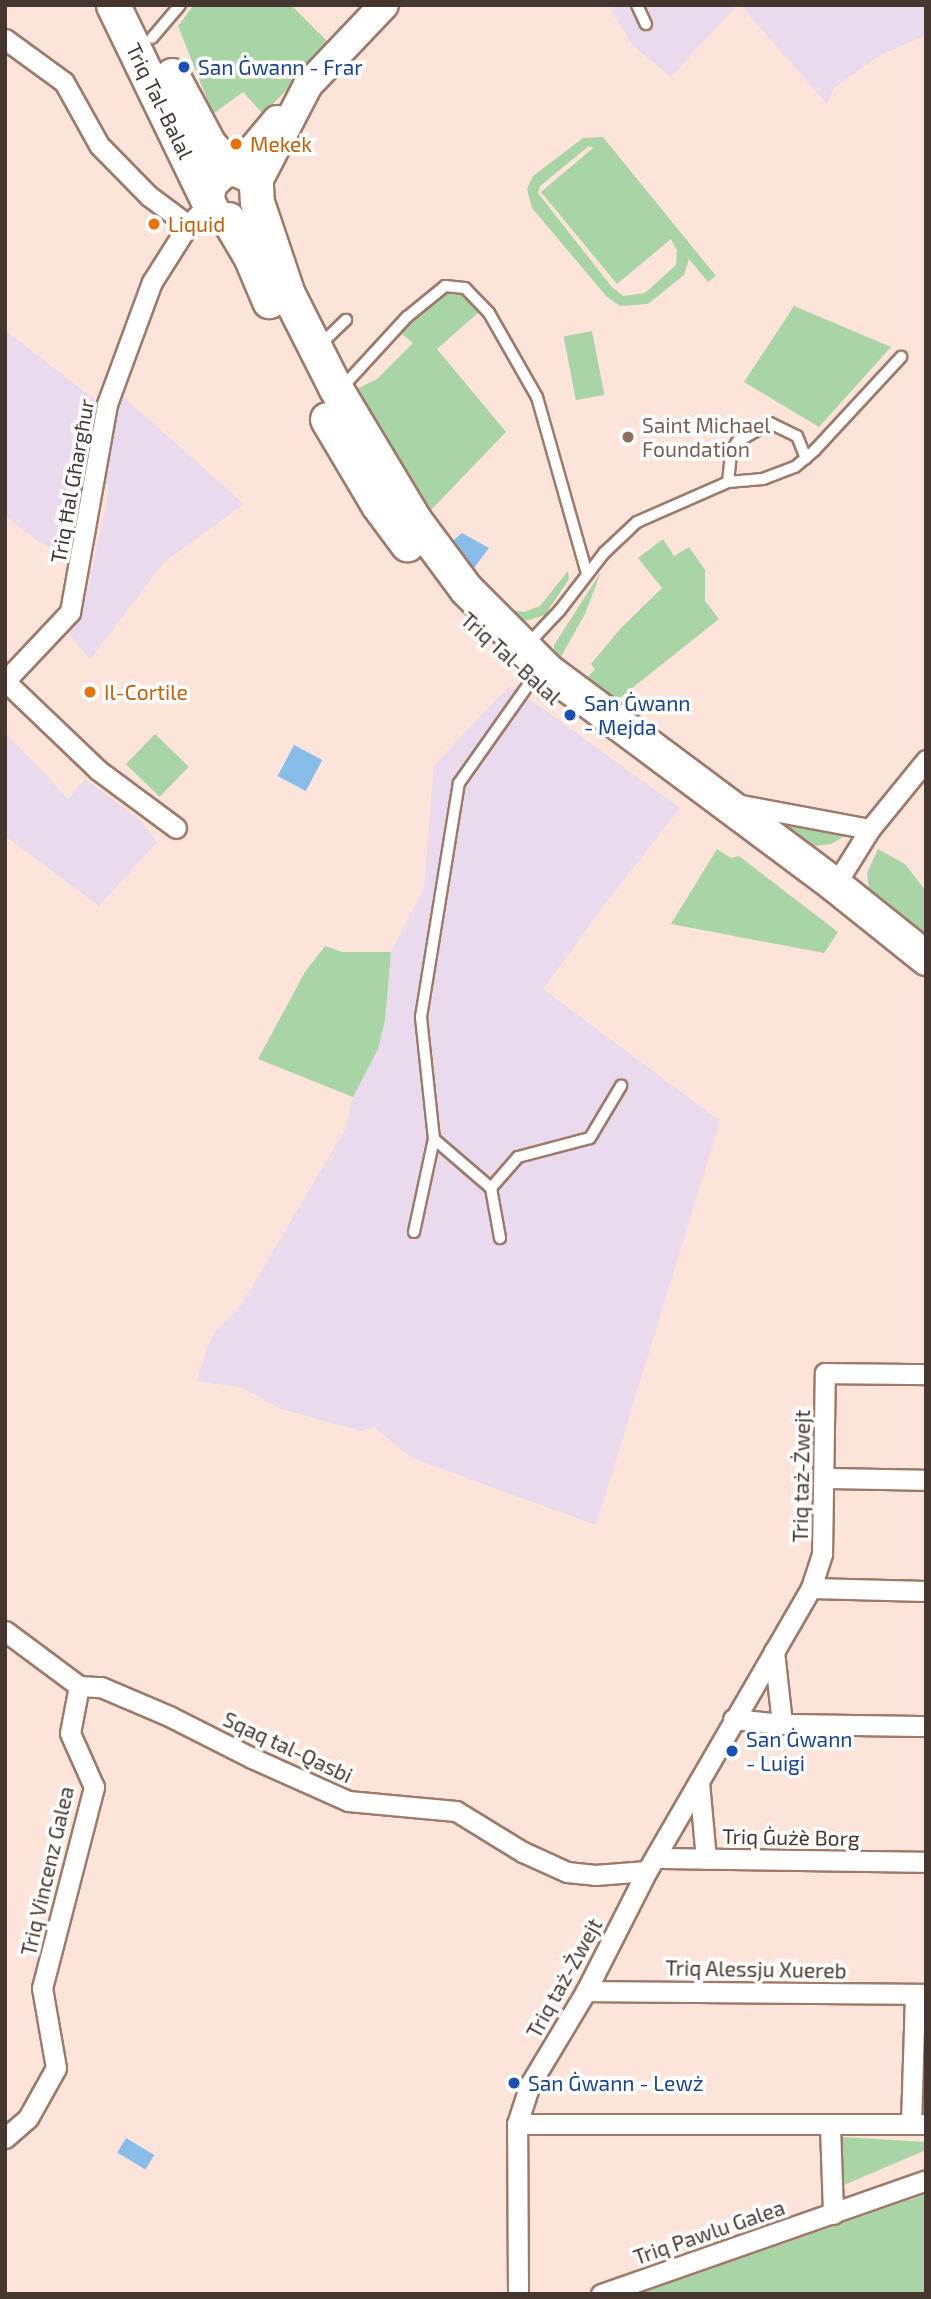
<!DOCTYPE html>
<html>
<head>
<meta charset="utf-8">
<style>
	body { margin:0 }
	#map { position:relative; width:931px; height:2299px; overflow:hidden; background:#fce4da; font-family:"Exo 2",sans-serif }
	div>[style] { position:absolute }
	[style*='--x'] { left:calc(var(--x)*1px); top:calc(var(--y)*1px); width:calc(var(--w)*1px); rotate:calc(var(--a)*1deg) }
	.industrial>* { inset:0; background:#e9daed }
	.green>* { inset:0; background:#a9d5a6; transform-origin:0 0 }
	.water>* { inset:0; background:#88bdea; transform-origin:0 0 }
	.roads { filter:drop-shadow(2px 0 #9d7a6a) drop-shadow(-2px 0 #9d7a6a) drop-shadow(0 2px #9d7a6a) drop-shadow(0 -2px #9d7a6a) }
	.service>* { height:10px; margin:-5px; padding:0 5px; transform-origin:5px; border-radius:5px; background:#fff }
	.minor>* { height:19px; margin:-9.5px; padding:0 9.5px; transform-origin:9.5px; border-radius:9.5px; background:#fff }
	.secondary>* { height:28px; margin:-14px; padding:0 14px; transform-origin:14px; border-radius:14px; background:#fff }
	.trunk>* { height:33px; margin:-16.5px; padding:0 16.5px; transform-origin:16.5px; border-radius:16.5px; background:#fff }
	.dots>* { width:19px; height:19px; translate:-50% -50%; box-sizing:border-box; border:4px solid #fff; border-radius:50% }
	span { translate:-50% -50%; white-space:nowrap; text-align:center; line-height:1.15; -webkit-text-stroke:7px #fff; paint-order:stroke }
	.transit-label { font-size:21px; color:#164399 }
	.left { translate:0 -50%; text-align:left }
	.street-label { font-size:21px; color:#45362f }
	.food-label { font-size:21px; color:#c56008 }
	.education-label { font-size:21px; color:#785e54 }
	.frame { position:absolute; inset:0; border:7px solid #45362f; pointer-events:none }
</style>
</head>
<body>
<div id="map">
	<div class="industrial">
		<i style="clip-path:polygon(608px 5px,737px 5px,671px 77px,633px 46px)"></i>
		<i style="clip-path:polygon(740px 5px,926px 5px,926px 35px,880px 55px,834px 88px,827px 104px)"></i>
		<i style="clip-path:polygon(5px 330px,95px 400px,74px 479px,63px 556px,33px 538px,5px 515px)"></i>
		<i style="clip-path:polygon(118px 392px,244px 504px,163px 563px,90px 660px,65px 629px,86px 597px,107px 500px,108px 485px,103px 479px)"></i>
		<i style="clip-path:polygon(510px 685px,680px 808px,601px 909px,543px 989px,720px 1121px,596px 1525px,412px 1458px,374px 1427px,361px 1431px,281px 1409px,241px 1387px,197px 1381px,207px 1347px,216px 1331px,241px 1305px,345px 1130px,353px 1097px,378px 1049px,385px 1020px,391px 952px,424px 888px,434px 765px)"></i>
		<i style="clip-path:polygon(5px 732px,68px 799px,85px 779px,140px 820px,157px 842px,99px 906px,5px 836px)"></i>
	</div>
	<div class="green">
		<i style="clip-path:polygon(194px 5px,291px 5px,331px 45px,263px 114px,243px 92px,213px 114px,178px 26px)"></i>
		<i style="clip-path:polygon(evenodd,603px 137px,716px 276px,708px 282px,689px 259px,684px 275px,648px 304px,620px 306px,607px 297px,532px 208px,527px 189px,533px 176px,583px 138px,603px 137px,589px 146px,593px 148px,541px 192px,617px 284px,671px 239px,677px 251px,676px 265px,645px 293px,623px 296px,611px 286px,538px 193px,540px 186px,589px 146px)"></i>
		<i style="clip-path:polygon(444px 290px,459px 293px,479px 312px,437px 349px,506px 432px,430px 511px,422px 496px,413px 490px,352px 391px,377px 379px,413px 343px,398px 331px)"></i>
		<i style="clip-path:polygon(794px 306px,891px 347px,819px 427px,744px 382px)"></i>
		<i style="left:592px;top:331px;width:65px;height:29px;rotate:79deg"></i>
		<i style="clip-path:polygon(663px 539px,674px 556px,689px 547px,705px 570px,705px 601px,719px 619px,612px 704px,583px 682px,595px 669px,591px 664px,621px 628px,662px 588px,638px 558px)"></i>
		<i style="clip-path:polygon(568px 571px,569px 579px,545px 615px,526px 621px,511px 610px,524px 612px,540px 606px)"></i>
		<i style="clip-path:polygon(601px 572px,585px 614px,558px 662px,554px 658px,554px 645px)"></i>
		<i style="left:155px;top:734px;width:47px;height:42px;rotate:44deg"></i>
		<i style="clip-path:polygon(764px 818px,850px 833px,831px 844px,814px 846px,798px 842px)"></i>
		<i style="clip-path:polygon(717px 849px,731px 858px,739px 856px,838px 932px,824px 953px,671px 924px)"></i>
		<i style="clip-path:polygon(878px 849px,905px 864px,926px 891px,926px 940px,880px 906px,869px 889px,867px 873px)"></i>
		<i style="clip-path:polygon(325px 946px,342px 952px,391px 952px,385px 1020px,378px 1049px,353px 1097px,258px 1059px,305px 972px)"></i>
		<i style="clip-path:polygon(842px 2137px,926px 2142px,926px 2150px,844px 2185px)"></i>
		<i style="clip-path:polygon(926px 2194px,926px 2294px,639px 2294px)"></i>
	</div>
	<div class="water">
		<i style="clip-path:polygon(462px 533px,489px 548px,474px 568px,449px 544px)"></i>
		<i style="left:294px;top:745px;width:32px;height:35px;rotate:28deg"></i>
		<i style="left:126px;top:2138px;width:33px;height:17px;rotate:31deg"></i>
	</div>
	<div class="roads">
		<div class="service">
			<i style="--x:637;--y:5;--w:21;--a:65"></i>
			<i style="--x:152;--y:38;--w:43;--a:-49.7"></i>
			<i style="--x:321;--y:344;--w:35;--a:-44"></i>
			<i style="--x:339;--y:387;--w:12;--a:-35"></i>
			<i style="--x:349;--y:380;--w:86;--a:-47.4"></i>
			<i style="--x:407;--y:317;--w:49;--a:-39.2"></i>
			<i style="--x:445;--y:286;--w:20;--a:6"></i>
			<i style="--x:465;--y:288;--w:35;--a:46"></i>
			<i style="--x:489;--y:313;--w:97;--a:60.3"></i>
			<i style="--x:537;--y:397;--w:184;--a:74.2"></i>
			<i style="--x:728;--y:482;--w:30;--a:-84"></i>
			<i style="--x:731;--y:452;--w:12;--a:-59"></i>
			<i style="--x:737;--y:442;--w:38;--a:-30"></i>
			<i style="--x:770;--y:423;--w:30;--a:26"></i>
			<i style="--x:797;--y:436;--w:24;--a:68"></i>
			<i style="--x:528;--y:644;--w:47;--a:-46.7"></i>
			<i style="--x:560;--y:610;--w:72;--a:-52.3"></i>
			<i style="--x:604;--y:553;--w:45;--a:-43.2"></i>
			<i style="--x:637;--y:522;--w:99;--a:-23.7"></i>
			<i style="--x:728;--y:482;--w:35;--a:-5"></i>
			<i style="--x:763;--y:479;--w:34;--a:-21"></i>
			<i style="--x:795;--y:467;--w:26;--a:-40"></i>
			<i style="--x:815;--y:450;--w:127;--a:-47.2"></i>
			<i style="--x:434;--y:1139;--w:75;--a:40.7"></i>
			<i style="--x:491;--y:1188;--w:51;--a:79.8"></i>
			<i style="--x:491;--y:1188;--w:41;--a:-48.9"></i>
			<i style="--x:518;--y:1157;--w:74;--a:-14.8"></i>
			<i style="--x:590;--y:1138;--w:61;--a:-59.2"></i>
			<i style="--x:414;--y:1232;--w:95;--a:-77.9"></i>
			<i style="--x:434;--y:1139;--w:123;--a:-96.1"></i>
			<i style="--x:421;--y:1017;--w:237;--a:-80.8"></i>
			<i style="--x:459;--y:783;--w:125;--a:-54.8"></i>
		</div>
		<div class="minor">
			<i style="--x:5;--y:39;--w:73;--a:36.1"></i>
			<i style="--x:64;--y:82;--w:72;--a:60.9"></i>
			<i style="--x:99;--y:145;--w:71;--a:45.6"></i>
			<i style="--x:149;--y:196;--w:49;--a:36.6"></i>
			<i style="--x:5;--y:681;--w:95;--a:-46.7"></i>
			<i style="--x:70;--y:612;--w:211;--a:-79.9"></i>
			<i style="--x:107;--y:404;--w:130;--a:-69.8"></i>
			<i style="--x:152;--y:282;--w:67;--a:-57.7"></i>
			<i style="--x:188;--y:225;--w:30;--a:-45"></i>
			<i style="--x:5;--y:681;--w:129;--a:43.7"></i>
			<i style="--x:98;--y:770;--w:97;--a:36.6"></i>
			<i style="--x:736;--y:804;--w:136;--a:10.6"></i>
			<i style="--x:835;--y:885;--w:66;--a:-58"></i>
			<i style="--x:870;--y:829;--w:89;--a:-50.9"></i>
			<i style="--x:825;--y:1478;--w:101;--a:1.1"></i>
			<i style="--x:811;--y:1588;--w:115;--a:1.5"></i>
			<i style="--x:5;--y:1631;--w:92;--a:36.6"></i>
			<i style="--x:79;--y:1686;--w:22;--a:3"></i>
			<i style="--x:101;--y:1687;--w:74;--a:23.1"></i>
			<i style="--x:169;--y:1716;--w:93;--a:26.8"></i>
			<i style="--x:252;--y:1758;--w:105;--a:24.1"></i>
			<i style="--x:348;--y:1801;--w:108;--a:5.3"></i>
			<i style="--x:456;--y:1811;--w:79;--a:31.5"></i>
			<i style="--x:523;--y:1852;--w:48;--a:24.4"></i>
			<i style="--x:567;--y:1872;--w:28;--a:6"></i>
			<i style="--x:595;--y:1875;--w:52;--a:-4.4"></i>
			<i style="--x:774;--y:1651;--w:73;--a:83.7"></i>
			<i style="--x:733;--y:1719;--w:49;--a:5.8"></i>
			<i style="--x:782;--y:1724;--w:144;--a:0.8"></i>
			<i style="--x:699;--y:1782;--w:77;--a:84.8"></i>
			<i style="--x:655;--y:1858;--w:271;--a:0.8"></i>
			<i style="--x:586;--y:1991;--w:340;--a:0.5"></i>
			<i style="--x:911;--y:2123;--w:129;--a:-88.2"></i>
			<i style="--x:517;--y:2124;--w:409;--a:0"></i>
			<i style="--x:830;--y:2126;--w:88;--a:88"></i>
			<i style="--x:5;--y:2138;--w:30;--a:-41"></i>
			<i style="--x:28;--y:2118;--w:57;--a:-60.8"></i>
			<i style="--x:56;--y:2068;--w:81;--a:-99.9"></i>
			<i style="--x:42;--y:1988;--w:208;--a:-75.5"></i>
			<i style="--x:94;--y:1787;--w:59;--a:-114"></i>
			<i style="--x:70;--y:1733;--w:48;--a:-79.2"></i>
			<i style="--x:518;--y:2294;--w:170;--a:-90.3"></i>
			<i style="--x:517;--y:2124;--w:40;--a:-72"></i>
			<i style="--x:529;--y:2086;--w:111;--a:-59"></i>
			<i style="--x:586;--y:1991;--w:135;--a:-63.1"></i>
			<i style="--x:647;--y:1871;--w:327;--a:-59.9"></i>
			<i style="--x:811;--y:1588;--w:36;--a:-72"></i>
			<i style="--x:822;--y:1554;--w:181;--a:-89.1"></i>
			<i style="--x:825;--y:1373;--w:101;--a:0.6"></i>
			<i style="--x:601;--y:2294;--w:344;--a:-19.3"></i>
		</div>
		<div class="secondary">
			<i style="--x:236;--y:169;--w:64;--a:-50.1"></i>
			<i style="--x:256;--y:185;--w:113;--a:-62.5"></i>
			<i style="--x:308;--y:85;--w:110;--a:-46.5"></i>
		</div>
		<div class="trunk">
			<i style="--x:113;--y:5;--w:225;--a:64.2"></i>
			<i style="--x:172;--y:75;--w:78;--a:61.8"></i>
			<i style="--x:209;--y:144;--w:32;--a:49"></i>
			<i style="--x:207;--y:197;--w:13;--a:-81"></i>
			<i style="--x:209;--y:184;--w:20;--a:-45"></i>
			<i style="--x:223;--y:170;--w:13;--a:-4"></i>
			<i style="--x:236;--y:169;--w:17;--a:25"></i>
			<i style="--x:251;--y:176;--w:10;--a:61"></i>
			<i style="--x:256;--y:185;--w:17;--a:87"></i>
			<i style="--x:257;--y:202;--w:97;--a:71.4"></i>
			<i style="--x:288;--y:294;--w:106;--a:63.2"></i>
			<i style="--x:336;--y:389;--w:152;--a:59"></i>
			<i style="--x:414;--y:519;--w:87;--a:53.4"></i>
			<i style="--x:466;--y:589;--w:115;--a:45"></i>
			<i style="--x:547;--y:670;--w:359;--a:36.7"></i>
			<i style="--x:835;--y:885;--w:117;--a:38.7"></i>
			<i style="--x:228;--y:219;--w:43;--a:59.3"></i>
			<i style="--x:250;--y:256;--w:49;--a:67.1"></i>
			<i style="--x:327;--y:419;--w:100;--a:59.3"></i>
			<i style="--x:378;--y:505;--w:49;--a:53.4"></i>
		</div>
	</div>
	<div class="dots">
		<i style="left:184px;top:67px;background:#1a4fb4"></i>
		<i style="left:236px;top:144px;background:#e8710a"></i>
		<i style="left:154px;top:224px;background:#e8710a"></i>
		<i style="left:628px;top:437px;background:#8d6e63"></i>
		<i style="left:90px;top:692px;background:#e8710a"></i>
		<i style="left:570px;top:715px;background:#1a4fb4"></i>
		<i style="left:732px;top:1751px;background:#1a4fb4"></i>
		<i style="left:514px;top:2083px;background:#1a4fb4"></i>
	</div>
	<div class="transit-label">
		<span class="left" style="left:198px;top:67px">San Ġwann - Frar</span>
		<span class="left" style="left:584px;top:715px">San Ġwann<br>- Mejda</span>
		<span class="left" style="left:746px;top:1751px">San Ġwann<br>- Luigi</span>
		<span class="left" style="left:528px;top:2083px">San Ġwann - Lewż</span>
	</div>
	<div class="street-label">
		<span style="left:160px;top:101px;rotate:64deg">Triq Tal-Balal</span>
		<span style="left:72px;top:481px;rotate:-80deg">Triq Ħal Għargħur</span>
		<span style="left:511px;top:658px;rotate:42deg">Triq Tal-Balal</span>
		<span style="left:801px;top:1476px;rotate:-89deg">Triq taż-Żwejt</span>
		<span style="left:288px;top:1747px;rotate:25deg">Sqaq tal-Qasbi</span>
		<span style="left:791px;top:1837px;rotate:1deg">Triq Ġużè Borg</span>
		<span style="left:47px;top:1871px;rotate:-77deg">Triq Vincenz Galea</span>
		<span style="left:756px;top:1969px;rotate:1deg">Triq Alessju Xuereb</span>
		<span style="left:564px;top:1978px;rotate:-61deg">Triq taż-Żwejt</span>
		<span style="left:709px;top:2232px;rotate:-19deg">Triq Pawlu Galea</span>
	</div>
	<div class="food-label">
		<span class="left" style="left:250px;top:144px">Mekek</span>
		<span class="left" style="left:168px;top:224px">Liquid</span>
		<span class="left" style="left:104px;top:692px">Il-Cortile</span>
	</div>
	<div class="education-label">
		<span class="left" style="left:642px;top:437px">Saint Michael<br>Foundation</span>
	</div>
	<div class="frame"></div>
</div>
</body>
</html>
